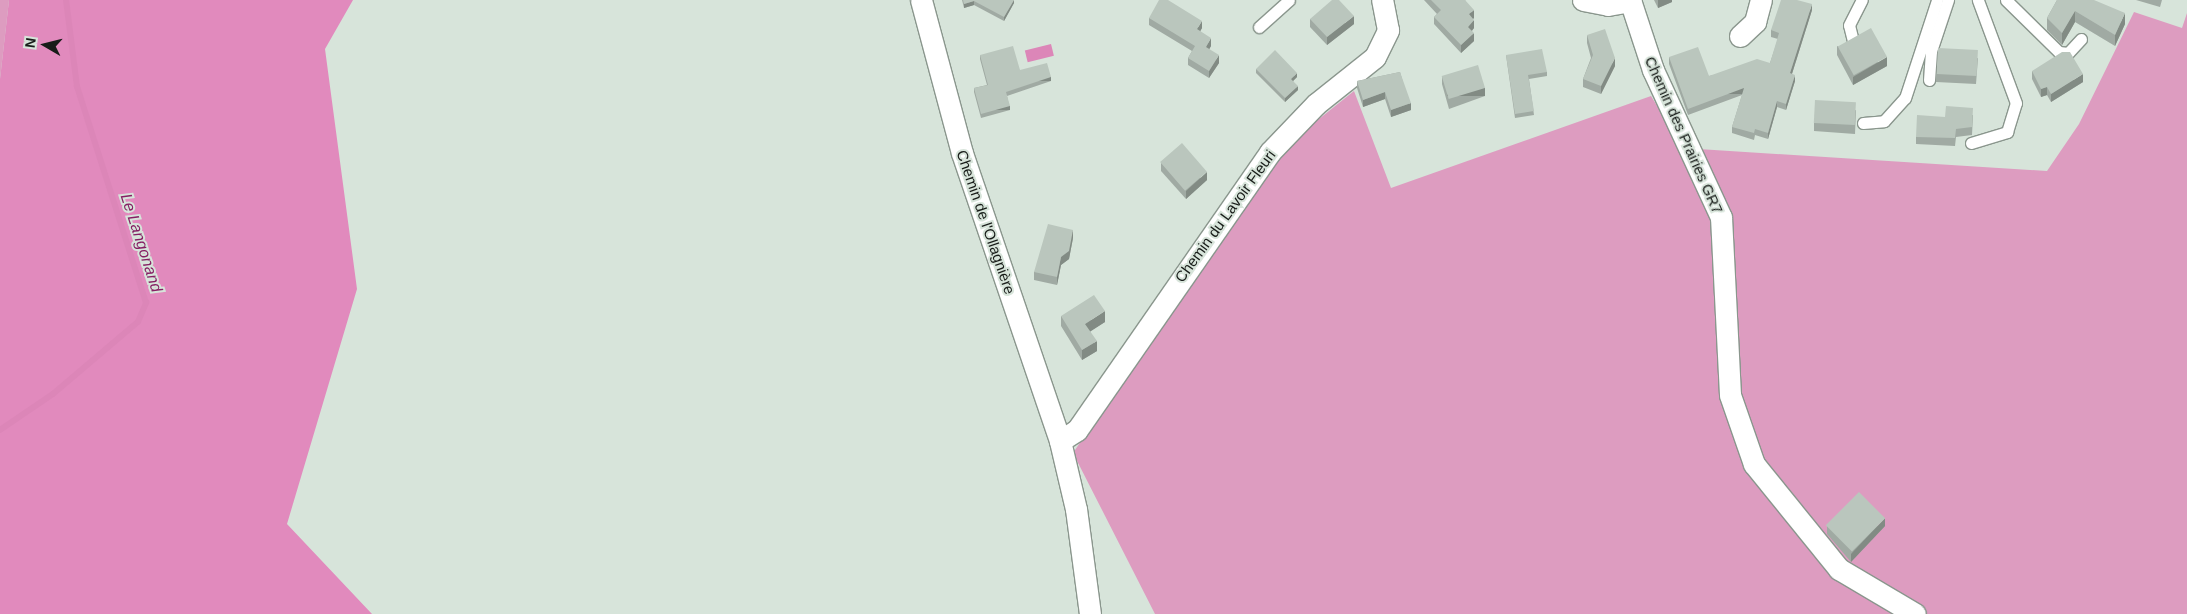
<!DOCTYPE html>
<html>
<head>
<meta charset="utf-8">
<style>
	body { margin:0 }
	#map { position:relative; width:2187px; height:614px; overflow:hidden; background:#d7e4da; font-family:Helvetica,sans-serif }
	div>[style] { position:absolute }
	[style*='--x'] { left:calc(var(--x)*1px); top:calc(var(--y)*1px); width:calc(var(--w)*1px); rotate:calc(var(--a)*1deg) }
	.green>* { inset:0; background:#dd9cc0 }
	.forest>* { inset:0; background:#e18abd }
	.water>* { inset:0; background:#dc86b8; transform-origin:0 0 }
	.stream>* { height:5.5px; margin:-2.75px; padding:0 2.75px; transform-origin:2.75px; border-radius:2.75px; background:#dc86b8 }
	.roads { filter:drop-shadow(1px 0 #8a968d) drop-shadow(-1px 0 #8a968d) drop-shadow(0 1px #8a968d) drop-shadow(0 -1px #8a968d) }
	.service>* { height:11px; margin:-5.5px; padding:0 5.5px; transform-origin:5.5px; border-radius:5.5px; background:#fff }
	.minor>* { height:21px; margin:-10.5px; padding:0 10.5px; transform-origin:10.5px; border-radius:10.5px; background:#fff }
	.wall>* { inset:0; background:#a0aaa3 }
	.shaded-wall>* { inset:0; background:#828b84; transform-origin:0 0 }
	.building>* { inset:0; background:#bac6bd; transform-origin:0 0 }
	span { translate:-50% -50%; white-space:nowrap; text-align:center; line-height:1.15; -webkit-text-stroke:4px #d7e4da; paint-order:stroke }
	.street-label { font-size:15px; color:#181c19 }
	.water-label { font-size:16px; color:#851f63; font-style:italic }
	.north { position:absolute; left:20px; top:20px; width:50px; height:50px; -webkit-text-stroke:4px #d7e4da; paint-order:stroke; rotate:278deg; font-size:14px; font-weight:700; line-height:20px; text-align:center; color:#181c19 }
	.north::after { content:''; display:block; margin:auto; width:18px; height:22px; background:#181c19; clip-path:polygon(50% 0,100% 100%,50% 72%,0 100%) }
</style>
</head>
<body>
<div id="map">
	<div class="green">
		<i style="clip-path:polygon(0 0,9px 0,0 79px)"></i>
		<i style="clip-path:polygon(2134px 12px,2182px 28px,2187px 13px,2187px 614px,1155px 614px,1073px 453px,1274px 155px,1354px 91px,1391px 188px,1651px 96px,1683px 148px,2047px 171px,2079px 124px)"></i>
	</div>
	<div class="forest">
		<i style="clip-path:polygon(9px 0,353px 0,325px 49px,357px 289px,287px 524px,372px 614px,0 614px,0 79px)"></i>
	</div>
	<div class="water">
		<i style="left:1051px;top:44px;width:12px;height:27px;rotate:76deg"></i>
	</div>
	<div class="stream">
		<i style="--x:0;--y:430;--w:64;--a:-34.2"></i>
		<i style="--x:53;--y:394;--w:111;--a:-40.3"></i>
		<i style="--x:138;--y:322;--w:21;--a:-67"></i>
		<i style="--x:146;--y:303;--w:227;--a:-107.7"></i>
		<i style="--x:77;--y:87;--w:88;--a:-97.2"></i>
	</div>
	<div class="roads">
		<div class="service">
			<i style="--x:2006;--y:0;--w:74;--a:44.5"></i>
			<i style="--x:2059;--y:52;--w:9;--a:6"></i>
			<i style="--x:2068;--y:53;--w:19;--a:-47"></i>
			<i style="--x:1259;--y:27;--w:40;--a:-42"></i>
			<i style="--x:1853;--y:41;--w:16;--a:-104"></i>
			<i style="--x:1849;--y:25;--w:28;--a:-63"></i>
			<i style="--x:1929;--y:80;--w:29;--a:-86"></i>
			<i style="--x:1931;--y:51;--w:54;--a:-71.6"></i>
			<i style="--x:1863;--y:123;--w:21;--a:-5"></i>
			<i style="--x:1884;--y:121;--w:31;--a:-48"></i>
			<i style="--x:1905;--y:98;--w:103;--a:-71.9"></i>
			<i style="--x:1971;--y:143;--w:38;--a:-17"></i>
			<i style="--x:2007;--y:132;--w:30;--a:-73"></i>
			<i style="--x:2016;--y:103;--w:110;--a:-110.3"></i>
		</div>
		<div class="minor">
			<i style="--x:921;--y:0;--w:158;--a:75"></i>
			<i style="--x:962;--y:153;--w:304;--a:71.2"></i>
			<i style="--x:1060;--y:441;--w:70;--a:76.8"></i>
			<i style="--x:1076;--y:509;--w:106;--a:82.4"></i>
			<i style="--x:1583;--y:0;--w:25;--a:11"></i>
			<i style="--x:1608;--y:5;--w:23;--a:-10"></i>
			<i style="--x:1630;--y:0;--w:74;--a:71.8"></i>
			<i style="--x:1653;--y:70;--w:162;--a:65.2"></i>
			<i style="--x:1721;--y:217;--w:178;--a:87.1"></i>
			<i style="--x:1730;--y:395;--w:73;--a:70.8"></i>
			<i style="--x:1754;--y:464;--w:135;--a:51"></i>
			<i style="--x:1839;--y:569;--w:88;--a:30.6"></i>
			<i style="--x:1740;--y:36;--w:21;--a:-43"></i>
			<i style="--x:1755;--y:22;--w:23;--a:-75"></i>
			<i style="--x:1060;--y:441;--w:20;--a:-33"></i>
			<i style="--x:1077;--y:430;--w:338;--a:-55.2"></i>
			<i style="--x:1270;--y:152;--w:66;--a:-46.2"></i>
			<i style="--x:1316;--y:104;--w:75;--a:-38.5"></i>
			<i style="--x:1375;--y:57;--w:30;--a:-64"></i>
			<i style="--x:1388;--y:30;--w:31;--a:-101"></i>
		</div>
	</div>
	<div class="wall">
		<i style="clip-path:polygon(962px 0,1014px 0,1014px 3px,1004px 21px,974px 5px,964px 8px)"></i>
		<i style="clip-path:polygon(1424px 0,1465px 0,1474px 18px,1473px 19px,1474px 28px,1472px 31px,1474px 41px,1461px 53px,1434px 24px,1434px 17px,1437px 14px)"></i>
		<i style="clip-path:polygon(1654px 0,1672px 0,1672px 2px,1658px 8px)"></i>
		<i style="clip-path:polygon(2057px 0,2125px 24px,2115px 46px,2075px 22px,2062px 45px,2047px 30px,2047px 18px)"></i>
		<i style="clip-path:polygon(2136px 0,2162px 0,2160px 7px)"></i>
		<i style="clip-path:polygon(1812px 10px,1792px 74px,1795px 81px,1786px 110px,1777px 107px,1768px 139px,1755px 135px,1754px 140px,1732px 133px,1732px 127px,1742px 95px,1688px 115px,1669px 64px,1669px 57px,1709px 76px,1770px 63px,1778px 39px,1771px 37px,1771px 30px)"></i>
		<i style="clip-path:polygon(1149px 18px,1202px 28px,1200px 31px,1211px 46px,1209px 49px,1219px 63px,1209px 78px,1188px 65px,1188px 58px,1192px 51px,1149px 25px)"></i>
		<i style="clip-path:polygon(1310px 19px,1354px 24px,1327px 45px,1310px 27px)"></i>
		<i style="clip-path:polygon(1587px 35px,1615px 66px,1601px 94px,1583px 87px,1583px 79px,1591px 58px,1587px 43px)"></i>
		<i style="clip-path:polygon(1837px 46px,1887px 66px,1853px 85px,1837px 55px)"></i>
		<i style="clip-path:polygon(980px 55px,1020px 70px,1051px 81px,1007px 96px,1010px 110px,981px 118px,974px 92px,974px 88px,987px 85px,980px 59px)"></i>
		<i style="clip-path:polygon(1506px 55px,1547px 72px,1547px 76px,1529px 79px,1534px 115px,1515px 118px)"></i>
		<i style="clip-path:polygon(1978px 58px,1976px 84px,1936px 82px,1936px 74px)"></i>
		<i style="clip-path:polygon(1256px 69px,1297px 77px,1293px 81px,1298px 90px,1285px 102px,1256px 73px)"></i>
		<i style="clip-path:polygon(2032px 71px,2083px 82px,2051px 102px,2047px 95px,2041px 97px,2032px 79px)"></i>
		<i style="clip-path:polygon(1400px 72px,1411px 110px,1391px 117px,1385px 99px,1363px 107px,1357px 88px,1357px 81px)"></i>
		<i style="clip-path:polygon(1442px 76px,1485px 96px,1449px 109px,1442px 84px)"></i>
		<i style="clip-path:polygon(1856px 110px,1855px 134px,1814px 131px,1814px 123px)"></i>
		<i style="clip-path:polygon(1973px 115px,1972px 135px,1956px 137px,1955px 146px,1916px 144px,1916px 137px,1945px 117px)"></i>
		<i style="clip-path:polygon(1161px 163px,1207px 180px,1186px 199px,1161px 171px)"></i>
		<i style="clip-path:polygon(1073px 238px,1069px 259px,1061px 265px,1057px 285px,1034px 280px,1034px 272px)"></i>
		<i style="clip-path:polygon(1061px 316px,1105px 322px,1090px 331px,1097px 351px,1082px 360px,1061px 326px)"></i>
		<i style="clip-path:polygon(1827px 526px,1885px 526px,1851px 562px,1827px 534px)"></i>
	</div>
	<div class="shaded-wall">
		<i style="clip-path:polygon(1014px 0,1014px 3px,1004px 21px,1004px 17px)"></i>
		<i style="clip-path:polygon(1658px 0,1672px 0,1672px 2px,1658px 8px)"></i>
		<i style="clip-path:polygon(974px 1px,974px 5px,964px 8px,964px 4px)"></i>
		<i style="clip-path:polygon(1812px 4px,1812px 10px,1790px 80px,1790px 73px)"></i>
		<i style="clip-path:polygon(1474px 10px,1474px 18px,1469px 22px,1469px 14px)"></i>
		<i style="clip-path:polygon(2075px 11px,2075px 22px,2062px 45px,2062px 33px)"></i>
		<i style="clip-path:polygon(2125px 13px,2125px 24px,2115px 46px,2115px 35px)"></i>
		<i style="clip-path:polygon(1354px 16px,1354px 24px,1327px 45px,1327px 37px)"></i>
		<i style="clip-path:polygon(1474px 20px,1474px 28px,1468px 35px,1468px 27px)"></i>
		<i style="clip-path:polygon(1202px 21px,1202px 28px,1197px 37px,1197px 29px)"></i>
		<i style="clip-path:polygon(1474px 33px,1474px 41px,1461px 53px,1461px 45px)"></i>
		<i style="clip-path:polygon(1211px 38px,1211px 46px,1206px 55px,1206px 47px)"></i>
		<i style="clip-path:polygon(1219px 55px,1219px 63px,1209px 78px,1209px 71px)"></i>
		<i style="clip-path:polygon(1887px 57px,1887px 66px,1853px 85px,1853px 77px)"></i>
		<i style="clip-path:polygon(1615px 58px,1615px 66px,1601px 94px,1601px 86px)"></i>
		<i style="clip-path:polygon(1297px 73px,1297px 77px,1291px 83px,1291px 79px)"></i>
		<i style="clip-path:polygon(2083px 74px,2083px 82px,2051px 102px,2051px 94px)"></i>
		<i style="clip-path:polygon(1795px 75px,1795px 81px,1786px 110px,1786px 104px)"></i>
		<i style="left:1051px;top:77px;width:4px;height:47px;rotate:90deg"></i>
		<i style="clip-path:polygon(1298px 86px,1298px 90px,1285px 102px,1285px 98px)"></i>
		<i style="clip-path:polygon(2047px 87px,2047px 95px,2041px 97px,2041px 89px)"></i>
		<i style="left:1485px;top:88px;width:8px;height:38px;rotate:90deg"></i>
		<i style="left:1744px;top:88px;width:6px;height:60px;rotate:90deg"></i>
		<i style="clip-path:polygon(1385px 92px,1385px 99px,1363px 107px,1363px 100px)"></i>
		<i style="clip-path:polygon(1777px 101px,1777px 107px,1768px 139px,1768px 133px)"></i>
		<i style="clip-path:polygon(1411px 103px,1411px 110px,1391px 117px,1391px 110px)"></i>
		<i style="left:1010px;top:106px;width:4px;height:30px;rotate:90deg"></i>
		<i style="clip-path:polygon(1207px 172px,1207px 180px,1186px 199px,1186px 191px)"></i>
		<i style="clip-path:polygon(1073px 230px,1073px 238px,1069px 259px,1061px 265px,1057px 285px,1057px 277px,1061px 257px)"></i>
		<i style="clip-path:polygon(1105px 311px,1105px 322px,1085px 335px,1085px 324px)"></i>
		<i style="clip-path:polygon(1097px 341px,1097px 351px,1082px 360px,1082px 350px)"></i>
		<i style="clip-path:polygon(1885px 518px,1885px 526px,1851px 562px,1851px 554px)"></i>
	</div>
	<div class="building">
		<i style="clip-path:polygon(963px 0,1014px 0,1004px 17px,974px 1px,964px 4px)"></i>
		<i style="clip-path:polygon(1159px 0,1168px 0,1202px 21px,1197px 29px,1211px 38px,1206px 47px,1219px 55px,1209px 71px,1188px 58px,1195px 46px,1149px 18px)"></i>
		<i style="clip-path:polygon(1332px 0,1339px 0,1354px 16px,1327px 37px,1310px 19px)"></i>
		<i style="clip-path:polygon(1431px 0,1465px 0,1474px 10px,1469px 14px,1474px 20px,1468px 27px,1474px 33px,1461px 45px,1434px 17px,1441px 10px)"></i>
		<i style="clip-path:polygon(1781px 0,1797px 0,1812px 4px,1790px 73px,1795px 75px,1786px 104px,1777px 101px,1768px 133px,1755px 129px,1754px 133px,1732px 127px,1744px 88px,1688px 109px,1669px 57px,1698px 47px,1709px 76px,1757px 59px,1770px 63px,1779px 33px,1771px 30px)"></i>
		<i style="clip-path:polygon(2057px 0,2094px 0,2125px 13px,2115px 35px,2075px 11px,2062px 33px,2047px 18px)"></i>
		<i style="left:1871px;top:28px;width:33px;height:38px;rotate:61deg"></i>
		<i style="clip-path:polygon(1605px 29px,1615px 58px,1601px 86px,1583px 79px,1593px 55px,1587px 35px)"></i>
		<i style="clip-path:polygon(1013px 46px,1020px 70px,1047px 63px,1051px 77px,1006px 92px,1010px 106px,981px 114px,974px 88px,988px 85px,980px 55px)"></i>
		<i style="left:1938px;top:48px;width:40px;height:26px;rotate:3deg"></i>
		<i style="clip-path:polygon(1542px 49px,1547px 72px,1528px 75px,1534px 111px,1515px 114px,1506px 55px)"></i>
		<i style="clip-path:polygon(1275px 50px,1297px 73px,1291px 79px,1298px 86px,1285px 98px,1256px 69px)"></i>
		<i style="clip-path:polygon(2062px 52px,2070px 52px,2083px 74px,2051px 94px,2047px 87px,2041px 89px,2032px 71px)"></i>
		<i style="left:1478px;top:65px;width:24px;height:38px;rotate:73deg"></i>
		<i style="clip-path:polygon(1400px 72px,1411px 103px,1391px 110px,1385px 92px,1363px 100px,1357px 81px)"></i>
		<i style="left:1815px;top:100px;width:41px;height:23px;rotate:3deg"></i>
		<i style="clip-path:polygon(1946px 106px,1973px 108px,1972px 127px,1956px 129px,1955px 138px,1916px 137px,1917px 115px,1945px 117px)"></i>
		<i style="left:1182px;top:143px;width:38px;height:29px;rotate:49deg"></i>
		<i style="clip-path:polygon(1048px 224px,1073px 230px,1069px 251px,1061px 257px,1057px 277px,1034px 272px)"></i>
		<i style="clip-path:polygon(1094px 295px,1105px 311px,1085px 324px,1097px 341px,1082px 350px,1061px 316px)"></i>
		<i style="left:1859px;top:492px;width:37px;height:47px;rotate:45deg"></i>
	</div>
	<div class="street-label">
		<span style="left:1684px;top:135px;rotate:66deg">Chemin des Prairies GR7</span>
		<span style="left:1225px;top:216px;rotate:-54deg">Chemin du Lavoir Fleuri</span>
		<span style="left:986px;top:222px;rotate:71deg">Chemin de l'Ollagnière</span>
	</div>
	<div class="water-label">
		<span style="left:141px;top:243px;rotate:72deg">Le Langonand</span>
	</div>
	<div class="north">N</div>
</div>
</body>
</html>
